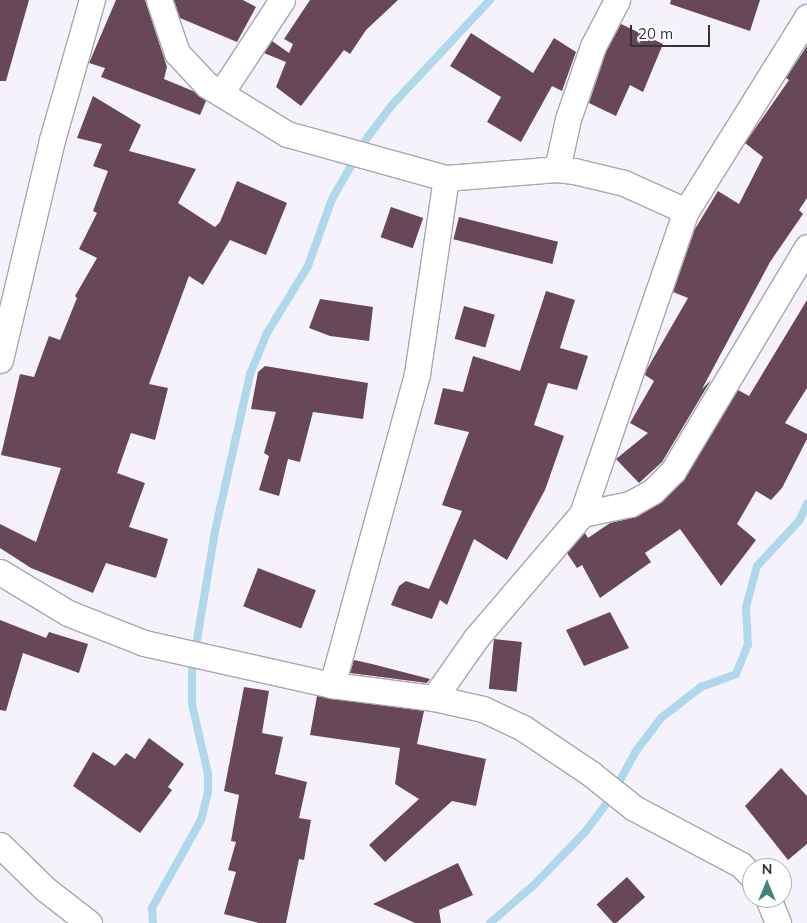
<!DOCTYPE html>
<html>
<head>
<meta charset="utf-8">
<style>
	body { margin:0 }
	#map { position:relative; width:807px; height:923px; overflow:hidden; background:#f5f2fb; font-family:Mulish,sans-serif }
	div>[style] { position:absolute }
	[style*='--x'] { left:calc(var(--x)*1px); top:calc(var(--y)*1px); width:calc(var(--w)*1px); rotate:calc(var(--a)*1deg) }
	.stream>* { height:8px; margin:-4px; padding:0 4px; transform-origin:4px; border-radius:4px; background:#afd8ed }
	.building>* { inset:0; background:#684758; transform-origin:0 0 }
	.roads { filter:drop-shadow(1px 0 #a9a6af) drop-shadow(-1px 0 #a9a6af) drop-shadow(0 1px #a9a6af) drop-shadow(0 -1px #a9a6af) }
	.minor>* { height:25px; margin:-12.5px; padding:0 12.5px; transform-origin:12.5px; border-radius:12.5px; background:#fff }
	span { translate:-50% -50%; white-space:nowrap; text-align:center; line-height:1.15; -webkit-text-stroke:5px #fff; paint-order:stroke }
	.north { position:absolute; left:742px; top:858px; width:50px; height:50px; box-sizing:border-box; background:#fff; border:1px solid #aeadaf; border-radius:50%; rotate:0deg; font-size:14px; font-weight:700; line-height:20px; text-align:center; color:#343236 }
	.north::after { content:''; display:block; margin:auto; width:18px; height:22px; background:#41857a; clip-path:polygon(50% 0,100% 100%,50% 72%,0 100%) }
	.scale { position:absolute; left:630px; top:25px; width:80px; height:22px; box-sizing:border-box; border:2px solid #343236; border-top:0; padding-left:6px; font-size:15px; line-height:18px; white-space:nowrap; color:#343236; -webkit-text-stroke:4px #fff; paint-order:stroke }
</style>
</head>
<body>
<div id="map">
	<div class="stream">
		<i style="--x:153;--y:923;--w:15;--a:-94"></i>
		<i style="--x:152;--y:908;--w:101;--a:-60.9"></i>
		<i style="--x:201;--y:820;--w:29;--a:-76"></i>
		<i style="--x:208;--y:792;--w:18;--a:-90"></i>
		<i style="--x:208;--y:774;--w:72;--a:-102.9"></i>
		<i style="--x:192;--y:704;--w:34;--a:-90"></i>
		<i style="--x:192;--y:670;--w:141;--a:-80.6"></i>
		<i style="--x:215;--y:531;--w:161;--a:-77.4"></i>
		<i style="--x:250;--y:374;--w:44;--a:-67.5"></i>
		<i style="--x:267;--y:333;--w:79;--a:-58.5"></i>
		<i style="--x:308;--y:266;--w:71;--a:-70.3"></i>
		<i style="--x:332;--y:199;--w:70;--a:-60.2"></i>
		<i style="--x:367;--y:138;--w:41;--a:-52.9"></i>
		<i style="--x:392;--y:105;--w:144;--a:-47"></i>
		<i style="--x:490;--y:923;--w:60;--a:-40.9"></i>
		<i style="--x:535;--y:884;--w:72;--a:-46.1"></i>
		<i style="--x:585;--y:832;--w:41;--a:-52.9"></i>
		<i style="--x:610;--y:799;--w:55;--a:-61.6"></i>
		<i style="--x:636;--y:751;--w:41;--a:-52.9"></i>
		<i style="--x:661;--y:718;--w:51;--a:-37.8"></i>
		<i style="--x:701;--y:687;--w:37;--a:-20"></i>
		<i style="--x:736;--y:674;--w:31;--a:-68"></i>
		<i style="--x:748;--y:645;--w:38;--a:-93"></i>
		<i style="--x:746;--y:607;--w:42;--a:-75"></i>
		<i style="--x:757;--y:566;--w:62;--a:-47"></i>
		<i style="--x:799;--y:521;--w:19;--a:-65"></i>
	</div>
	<div class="building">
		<i style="clip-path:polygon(0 0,29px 0,6px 81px,0 81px)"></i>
		<i style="clip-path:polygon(116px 0,145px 0,167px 67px,164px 79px,193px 91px,206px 101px,200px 115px,101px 77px,105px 68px,89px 63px)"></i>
		<i style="clip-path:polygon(174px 0,243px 0,256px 7px,237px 42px,180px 18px)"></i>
		<i style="clip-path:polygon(310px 0,398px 0,366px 30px,350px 54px,344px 50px,301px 106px,276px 87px,286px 62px,264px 53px,272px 41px,289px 53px,293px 44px,284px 39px)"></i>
		<i style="clip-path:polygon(671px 0,760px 0,750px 31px,670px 4px)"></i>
		<i style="clip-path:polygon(621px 24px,663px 44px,643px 92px,630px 85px,616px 116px,589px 103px,606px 52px)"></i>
		<i style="clip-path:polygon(471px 33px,533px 73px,554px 38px,576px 52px,562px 91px,552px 86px,521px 142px,487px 122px,501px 97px,450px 66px)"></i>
		<i style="clip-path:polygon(807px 46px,807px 198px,799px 210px,803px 214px,770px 262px,702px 389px,711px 380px,662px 462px,639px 483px,616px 459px,648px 433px,630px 423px,654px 381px,645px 375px,647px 369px,688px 298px,673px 292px,695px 229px,718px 191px,739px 204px,763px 157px,745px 143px,789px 80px,786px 78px)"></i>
		<i style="clip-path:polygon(93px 96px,141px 125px,129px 151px,196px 169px,178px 203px,215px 227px,220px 222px,237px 181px,287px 203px,266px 255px,230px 240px,203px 285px,189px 276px,149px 384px,168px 388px,155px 440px,131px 433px,117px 473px,145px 483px,129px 527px,168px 539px,156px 578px,106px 563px,93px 593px,31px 568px,0 548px,0 524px,36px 542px,61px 468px,1px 455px,20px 374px,34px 377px,49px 336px,60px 340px,77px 298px,75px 296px,97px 258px,79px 249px,97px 213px,93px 211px,108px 171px,93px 166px,102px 144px,77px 138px)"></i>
		<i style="left:391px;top:207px;width:34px;height:32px;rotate:19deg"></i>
		<i style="left:459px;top:217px;width:102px;height:23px;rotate:14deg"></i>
		<i style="clip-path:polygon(546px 291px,575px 300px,560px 348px,588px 356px,577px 390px,548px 383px,534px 425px,564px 436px,545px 490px,507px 560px,474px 539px,447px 605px,440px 600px,432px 619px,391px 605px,399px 586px,406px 581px,429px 589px,462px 511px,442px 505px,469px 432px,434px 424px,443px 388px,463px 392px,473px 356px,520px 371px)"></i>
		<i style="clip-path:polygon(320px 299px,373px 307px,369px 341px,330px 336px,309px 328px)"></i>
		<i style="clip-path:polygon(807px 300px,807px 388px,785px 423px,807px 434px,807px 439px,782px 488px,771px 500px,756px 491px,737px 524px,756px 540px,721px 586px,680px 529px,645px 553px,651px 562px,600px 598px,582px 565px,577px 568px,567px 553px,585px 533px,588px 538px,610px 523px,637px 517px,663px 501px,683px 481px,738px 390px,749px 396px)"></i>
		<i style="left:464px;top:306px;width:32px;height:34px;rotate:16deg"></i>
		<i style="clip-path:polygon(265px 366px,368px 383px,363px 419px,313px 412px,300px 462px,288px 459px,279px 496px,259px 490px,269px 456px,264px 453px,276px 412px,251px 409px,258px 372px)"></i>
		<i style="left:258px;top:568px;width:62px;height:41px;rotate:21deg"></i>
		<i style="clip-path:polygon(610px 612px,629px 648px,584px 666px,566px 630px)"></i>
		<i style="clip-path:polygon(0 620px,46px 638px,49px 632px,88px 644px,79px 673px,23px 653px,6px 711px,0 710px)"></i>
		<i style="left:494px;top:639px;width:28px;height:50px;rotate:6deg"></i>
		<i style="clip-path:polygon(354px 660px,372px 664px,430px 679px,427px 683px,350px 673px)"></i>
		<i style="clip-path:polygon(244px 687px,269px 691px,262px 733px,283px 737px,275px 774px,307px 782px,299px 818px,311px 820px,304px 860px,299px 859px,286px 923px,259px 923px,224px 914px,236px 872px,228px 870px,236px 842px,231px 841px,239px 795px,224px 791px)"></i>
		<i style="clip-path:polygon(317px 696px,424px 711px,417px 744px,486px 759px,476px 806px,452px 801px,385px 862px,369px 845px,419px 799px,395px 784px,400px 748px,310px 735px)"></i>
		<i style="clip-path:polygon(149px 738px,184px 764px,168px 787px,172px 790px,140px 833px,73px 786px,93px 752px,115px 766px,126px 753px,135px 759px)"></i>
		<i style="clip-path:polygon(781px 768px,807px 796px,807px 844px,788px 860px,745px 806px)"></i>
		<i style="clip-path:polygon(458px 863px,473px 895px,439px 910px,441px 923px,415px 923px,373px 904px)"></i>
		<i style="left:627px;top:877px;width:27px;height:41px;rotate:48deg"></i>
	</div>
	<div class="roads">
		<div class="minor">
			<i style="--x:159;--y:0;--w:56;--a:71.2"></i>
			<i style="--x:177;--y:53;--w:44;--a:46.8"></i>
			<i style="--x:207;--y:85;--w:94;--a:31.5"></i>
			<i style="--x:287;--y:134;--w:165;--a:15.5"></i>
			<i style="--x:446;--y:178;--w:111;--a:-4.6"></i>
			<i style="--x:557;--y:169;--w:17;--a:7"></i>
			<i style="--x:574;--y:171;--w:51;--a:13.5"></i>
			<i style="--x:624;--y:183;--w:68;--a:24.3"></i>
			<i style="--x:221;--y:93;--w:111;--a:-56.7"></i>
			<i style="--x:557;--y:169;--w:51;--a:-77.6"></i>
			<i style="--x:568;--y:119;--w:77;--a:-71.1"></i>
			<i style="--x:593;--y:46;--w:52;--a:-62.4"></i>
			<i style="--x:0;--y:360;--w:226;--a:-76.7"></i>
			<i style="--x:52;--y:140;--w:146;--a:-74.1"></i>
			<i style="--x:582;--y:514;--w:49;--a:-11.8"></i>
			<i style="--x:630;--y:504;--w:26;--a:-29"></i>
			<i style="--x:653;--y:491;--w:28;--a:-45"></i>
			<i style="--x:673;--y:471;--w:261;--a:-59.1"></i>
			<i style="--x:0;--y:572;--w:79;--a:31.1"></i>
			<i style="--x:68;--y:613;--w:82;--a:21.5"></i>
			<i style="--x:144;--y:643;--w:193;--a:12.6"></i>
			<i style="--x:332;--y:685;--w:103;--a:7.3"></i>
			<i style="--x:434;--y:698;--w:50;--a:12.7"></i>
			<i style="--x:483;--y:709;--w:44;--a:25.4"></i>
			<i style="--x:523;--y:728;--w:81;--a:33.9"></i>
			<i style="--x:590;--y:773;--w:56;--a:38.5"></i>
			<i style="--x:634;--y:808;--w:121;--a:28"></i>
			<i style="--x:741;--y:865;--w:16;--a:45"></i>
			<i style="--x:332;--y:685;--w:322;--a:-74.7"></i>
			<i style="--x:417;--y:374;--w:198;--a:-81.6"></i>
			<i style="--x:434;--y:698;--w:73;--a:-55"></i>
			<i style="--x:476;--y:638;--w:163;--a:-49.5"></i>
			<i style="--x:582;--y:514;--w:320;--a:-71.1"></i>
			<i style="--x:686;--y:211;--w:229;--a:-58"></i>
			<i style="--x:0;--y:845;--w:62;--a:44.3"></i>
			<i style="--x:44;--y:888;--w:57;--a:37.9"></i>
			<i style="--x:768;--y:898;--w:27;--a:68"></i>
		</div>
	</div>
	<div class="north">N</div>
	<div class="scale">20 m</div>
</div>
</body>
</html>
